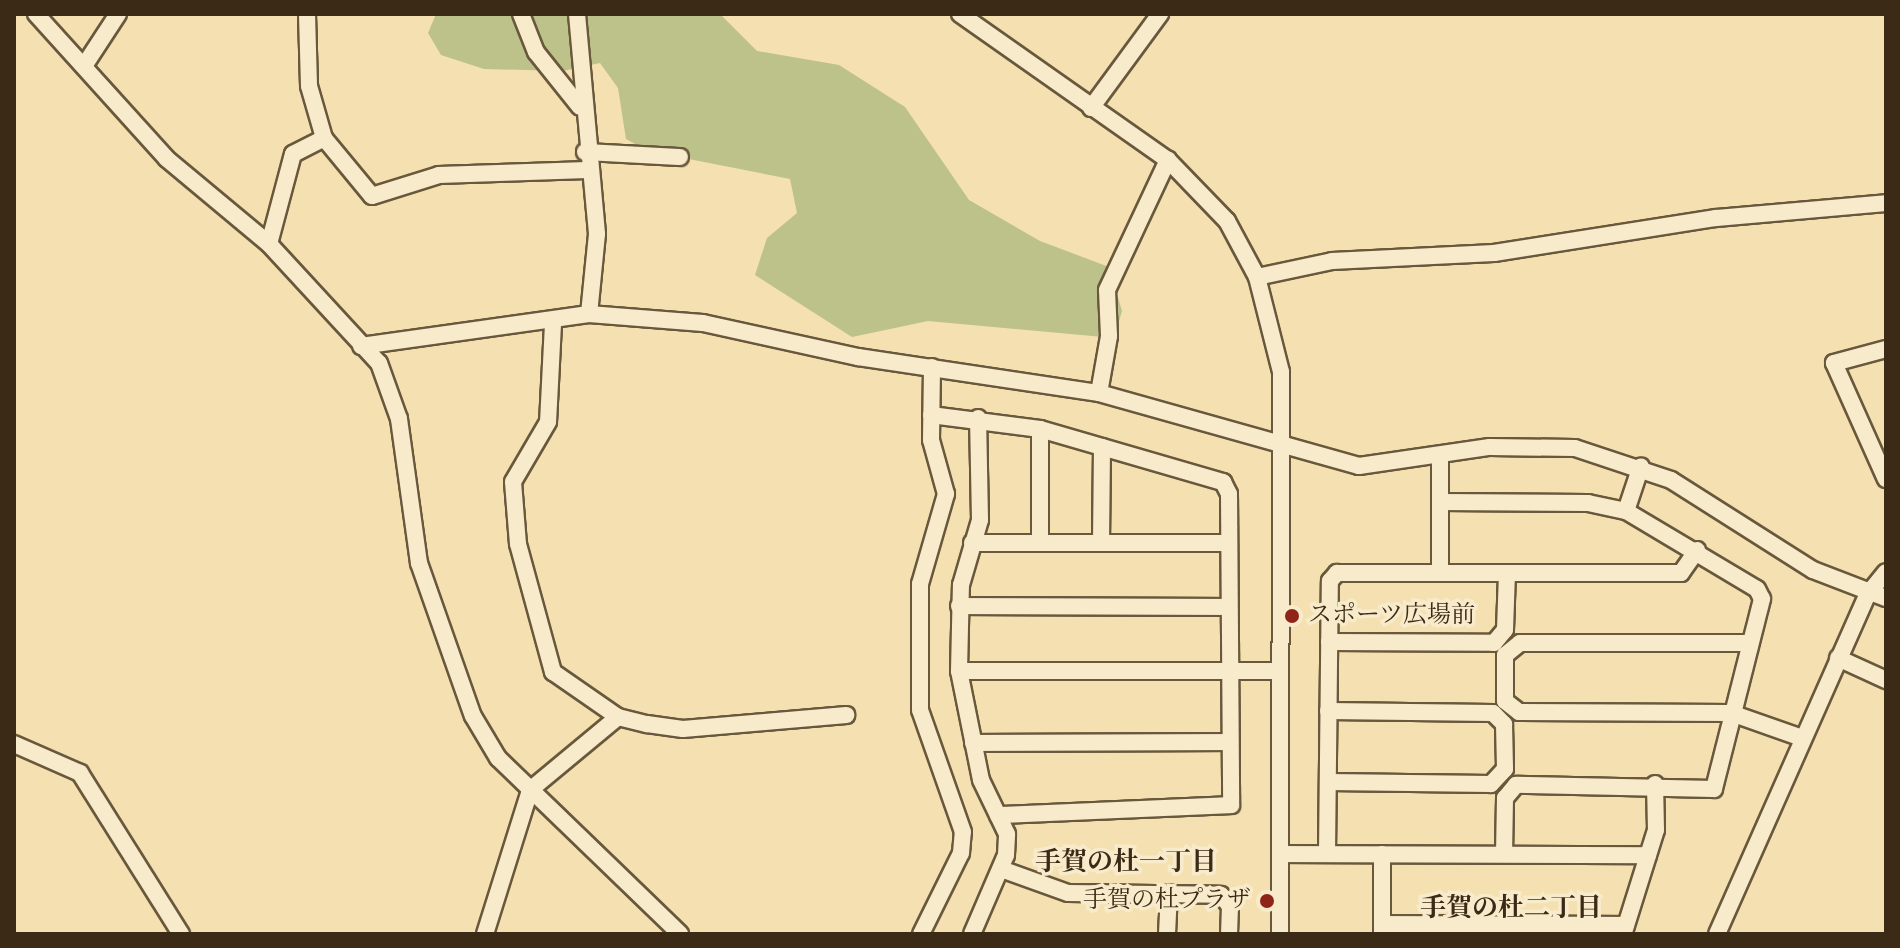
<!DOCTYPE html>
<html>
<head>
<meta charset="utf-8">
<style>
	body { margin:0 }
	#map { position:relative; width:1900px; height:948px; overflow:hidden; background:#f4e0b0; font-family:"IM FELL DW Pica","Noto Serif JP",serif }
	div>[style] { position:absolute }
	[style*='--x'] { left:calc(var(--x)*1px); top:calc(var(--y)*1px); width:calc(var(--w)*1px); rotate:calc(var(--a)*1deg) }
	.green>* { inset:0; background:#bcc28a }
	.roads { filter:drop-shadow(2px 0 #69583c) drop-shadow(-2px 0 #69583c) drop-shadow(0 2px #69583c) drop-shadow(0 -2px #69583c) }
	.minor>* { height:16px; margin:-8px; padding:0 8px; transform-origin:8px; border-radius:8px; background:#f8ebcc }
	.dots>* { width:22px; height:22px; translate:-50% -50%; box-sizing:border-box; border:4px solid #f8ebcc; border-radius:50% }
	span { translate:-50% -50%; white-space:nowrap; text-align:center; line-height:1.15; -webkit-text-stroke:7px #f8ebcc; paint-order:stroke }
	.poi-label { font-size:24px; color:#3b2a15 }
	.left { translate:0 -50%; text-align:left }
	.right { translate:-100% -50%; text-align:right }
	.neighbourhood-label { font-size:26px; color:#3b2a15; font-weight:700 }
	.frame { position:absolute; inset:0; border:16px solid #3b2a15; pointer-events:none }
</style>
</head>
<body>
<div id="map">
	<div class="green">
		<i style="clip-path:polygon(436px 14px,720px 14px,757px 51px,839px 65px,905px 107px,969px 200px,1040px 241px,1109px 267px,1122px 311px,1114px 338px,928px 321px,852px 337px,755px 275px,767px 238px,797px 213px,790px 179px,648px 151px,626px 139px,618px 88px,600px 63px,563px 71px,484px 69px,441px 55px,428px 33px)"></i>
	</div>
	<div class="roads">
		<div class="minor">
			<i style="--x:36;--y:14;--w:195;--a:47.9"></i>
			<i style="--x:167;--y:159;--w:133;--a:39.8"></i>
			<i style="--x:269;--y:244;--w:162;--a:47.3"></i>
			<i style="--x:379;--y:363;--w:59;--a:70.3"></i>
			<i style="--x:399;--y:419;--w:145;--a:82.1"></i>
			<i style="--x:419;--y:563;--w:162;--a:70.6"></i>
			<i style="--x:473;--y:716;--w:49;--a:59.2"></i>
			<i style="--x:498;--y:758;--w:253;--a:44"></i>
			<i style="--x:307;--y:14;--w:72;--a:88.4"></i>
			<i style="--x:309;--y:86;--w:54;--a:73.9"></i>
			<i style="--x:324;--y:138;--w:75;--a:50.4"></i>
			<i style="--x:372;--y:196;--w:70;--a:-17.4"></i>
			<i style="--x:439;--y:175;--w:148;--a:-1.9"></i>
			<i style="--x:521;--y:14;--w:41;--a:68.5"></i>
			<i style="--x:536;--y:52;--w:70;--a:51.3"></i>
			<i style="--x:577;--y:14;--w:221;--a:84.8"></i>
			<i style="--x:597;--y:234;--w:80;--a:95.7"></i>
			<i style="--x:960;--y:14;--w:254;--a:35.1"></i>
			<i style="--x:1168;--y:160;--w:85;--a:46"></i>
			<i style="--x:1227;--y:221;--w:64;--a:61.8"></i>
			<i style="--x:1257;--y:277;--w:98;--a:75.8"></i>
			<i style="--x:1281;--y:372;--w:562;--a:90.1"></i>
			<i style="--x:84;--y:66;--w:62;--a:-56.8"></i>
			<i style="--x:1091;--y:108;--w:117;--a:-53.7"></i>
			<i style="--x:585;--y:152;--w:95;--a:3"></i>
			<i style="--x:269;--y:244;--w:93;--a:-75.1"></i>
			<i style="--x:293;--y:154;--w:35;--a:-27"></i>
			<i style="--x:1257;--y:277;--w:77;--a:-12"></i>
			<i style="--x:1332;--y:261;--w:162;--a:-2.8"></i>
			<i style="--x:1494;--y:253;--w:225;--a:-9"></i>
			<i style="--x:1716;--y:218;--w:171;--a:-5"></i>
			<i style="--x:553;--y:324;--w:98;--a:92.9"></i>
			<i style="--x:548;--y:422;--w:69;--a:120.3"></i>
			<i style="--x:513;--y:482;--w:62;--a:85.4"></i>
			<i style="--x:518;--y:544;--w:133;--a:74.7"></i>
			<i style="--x:553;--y:672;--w:79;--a:34.7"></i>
			<i style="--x:618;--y:717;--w:30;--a:14"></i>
			<i style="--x:647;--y:724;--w:36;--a:8"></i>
			<i style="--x:683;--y:729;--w:164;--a:-4.9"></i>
			<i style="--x:361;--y:346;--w:230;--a:-8"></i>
			<i style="--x:589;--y:314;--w:114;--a:4.5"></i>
			<i style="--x:703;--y:323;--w:159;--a:12.4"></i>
			<i style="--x:858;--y:357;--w:244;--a:8.5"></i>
			<i style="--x:1099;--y:393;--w:270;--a:15.7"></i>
			<i style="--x:1359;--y:466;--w:132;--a:-8.3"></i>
			<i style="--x:1490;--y:447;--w:85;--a:0.7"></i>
			<i style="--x:1575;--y:448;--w:101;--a:18.4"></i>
			<i style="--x:1671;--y:480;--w:168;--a:32.4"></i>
			<i style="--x:1813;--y:570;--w:78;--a:21"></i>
			<i style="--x:1886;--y:349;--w:54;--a:164.9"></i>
			<i style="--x:1834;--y:363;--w:127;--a:65.9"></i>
			<i style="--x:1099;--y:393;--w:58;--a:-80"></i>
			<i style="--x:1109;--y:336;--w:46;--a:-92.5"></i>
			<i style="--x:1107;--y:290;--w:144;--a:-64.9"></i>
			<i style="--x:931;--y:415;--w:110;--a:7.3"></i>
			<i style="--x:1040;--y:429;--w:191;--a:16.2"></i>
			<i style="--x:1223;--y:482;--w:13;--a:63"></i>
			<i style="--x:1229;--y:494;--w:311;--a:89.6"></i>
			<i style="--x:1231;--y:805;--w:233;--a:177.5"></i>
			<i style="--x:1441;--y:502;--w:147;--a:0.4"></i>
			<i style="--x:1588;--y:503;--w:39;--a:12"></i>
			<i style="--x:1626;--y:511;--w:152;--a:30.8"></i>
			<i style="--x:1757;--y:589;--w:11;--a:63"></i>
			<i style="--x:1762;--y:599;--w:196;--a:104.2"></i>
			<i style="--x:1714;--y:789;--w:198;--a:-178.8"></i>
			<i style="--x:1516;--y:785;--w:17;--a:130"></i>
			<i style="--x:1505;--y:798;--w:56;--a:91"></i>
			<i style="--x:1626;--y:511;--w:47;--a:-71.6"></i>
			<i style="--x:972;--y:543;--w:256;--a:0"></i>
			<i style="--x:1040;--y:543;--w:114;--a:-90"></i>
			<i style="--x:1101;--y:543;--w:96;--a:-89.4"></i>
			<i style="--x:1440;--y:573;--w:118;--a:-90"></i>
			<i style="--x:959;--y:606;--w:269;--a:0.2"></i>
			<i style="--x:1329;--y:642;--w:165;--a:0.3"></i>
			<i style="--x:1494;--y:643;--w:17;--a:-50"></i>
			<i style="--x:1505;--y:630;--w:57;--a:-88"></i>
			<i style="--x:1750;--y:643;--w:230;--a:180"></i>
			<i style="--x:1520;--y:643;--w:19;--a:141"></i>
			<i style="--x:1505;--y:655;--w:46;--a:90"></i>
			<i style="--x:1505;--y:701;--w:18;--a:38"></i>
			<i style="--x:1519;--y:712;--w:212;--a:0.3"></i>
			<i style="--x:1731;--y:713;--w:75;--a:19.4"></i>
			<i style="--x:1838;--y:658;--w:53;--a:24.6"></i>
			<i style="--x:959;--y:671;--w:320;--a:0"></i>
			<i style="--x:1328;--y:711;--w:165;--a:0.7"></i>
			<i style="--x:1493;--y:713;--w:16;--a:45"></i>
			<i style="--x:1504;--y:724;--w:45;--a:88.7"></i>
			<i style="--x:1505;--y:769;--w:21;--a:133"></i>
			<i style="--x:1491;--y:784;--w:163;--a:-179.3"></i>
			<i style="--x:973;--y:743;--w:257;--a:-0.2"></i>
			<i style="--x:14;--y:744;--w:72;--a:23.7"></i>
			<i style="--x:80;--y:773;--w:190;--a:57.9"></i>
			<i style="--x:1280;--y:854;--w:368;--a:0.2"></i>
			<i style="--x:1327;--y:854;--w:273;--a:-89.4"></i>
			<i style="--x:1330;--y:581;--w:11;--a:-49"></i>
			<i style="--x:1337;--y:573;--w:344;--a:0"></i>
			<i style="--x:1681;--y:573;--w:28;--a:-55"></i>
			<i style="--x:1001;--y:869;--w:71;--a:19.7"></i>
			<i style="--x:1068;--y:893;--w:153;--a:0.7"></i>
			<i style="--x:1221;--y:895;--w:14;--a:51"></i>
			<i style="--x:1230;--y:906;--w:28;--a:92"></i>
			<i style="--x:1382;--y:924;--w:244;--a:0.2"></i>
			<i style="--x:1382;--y:932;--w:78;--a:-90"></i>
			<i style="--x:1624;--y:932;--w:107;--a:-72.6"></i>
			<i style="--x:1656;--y:830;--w:46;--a:-91.2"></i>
			<i style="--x:485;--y:934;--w:151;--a:-72.6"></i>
			<i style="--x:530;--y:790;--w:114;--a:-39.7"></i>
			<i style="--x:921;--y:934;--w:90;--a:-63.7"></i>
			<i style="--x:961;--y:853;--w:21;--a:-85"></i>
			<i style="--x:963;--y:832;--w:129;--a:-109.4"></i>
			<i style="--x:920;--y:710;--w:126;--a:-90"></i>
			<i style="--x:920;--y:584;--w:94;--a:-73.9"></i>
			<i style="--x:946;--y:494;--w:56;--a:-105.5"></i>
			<i style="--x:931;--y:440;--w:73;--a:-89.2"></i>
			<i style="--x:972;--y:934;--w:86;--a:-66.7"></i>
			<i style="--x:1006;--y:855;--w:21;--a:-87"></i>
			<i style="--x:1007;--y:834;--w:60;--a:-115.7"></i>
			<i style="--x:981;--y:780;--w:111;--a:-101.4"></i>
			<i style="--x:959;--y:671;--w:86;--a:-88.7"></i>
			<i style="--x:961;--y:585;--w:68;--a:-73.7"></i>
			<i style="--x:980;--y:520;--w:102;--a:-91.1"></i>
			<i style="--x:1167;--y:934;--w:41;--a:-87.2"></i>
			<i style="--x:1717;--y:934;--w:372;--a:-66.1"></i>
			<i style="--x:1868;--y:594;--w:28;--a:-51"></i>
		</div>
	</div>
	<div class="dots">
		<i style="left:1292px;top:616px;background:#8f2418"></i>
		<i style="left:1267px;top:901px;background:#8f2418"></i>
	</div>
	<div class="poi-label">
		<span class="left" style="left:1308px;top:616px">スポーツ広場前</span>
		<span class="right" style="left:1251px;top:901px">手賀の杜プラザ</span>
	</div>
	<div class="neighbourhood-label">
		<span style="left:1126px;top:863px">手賀の杜一丁目</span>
		<span style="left:1511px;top:909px">手賀の杜二丁目</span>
	</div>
	<div class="frame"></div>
</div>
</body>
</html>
